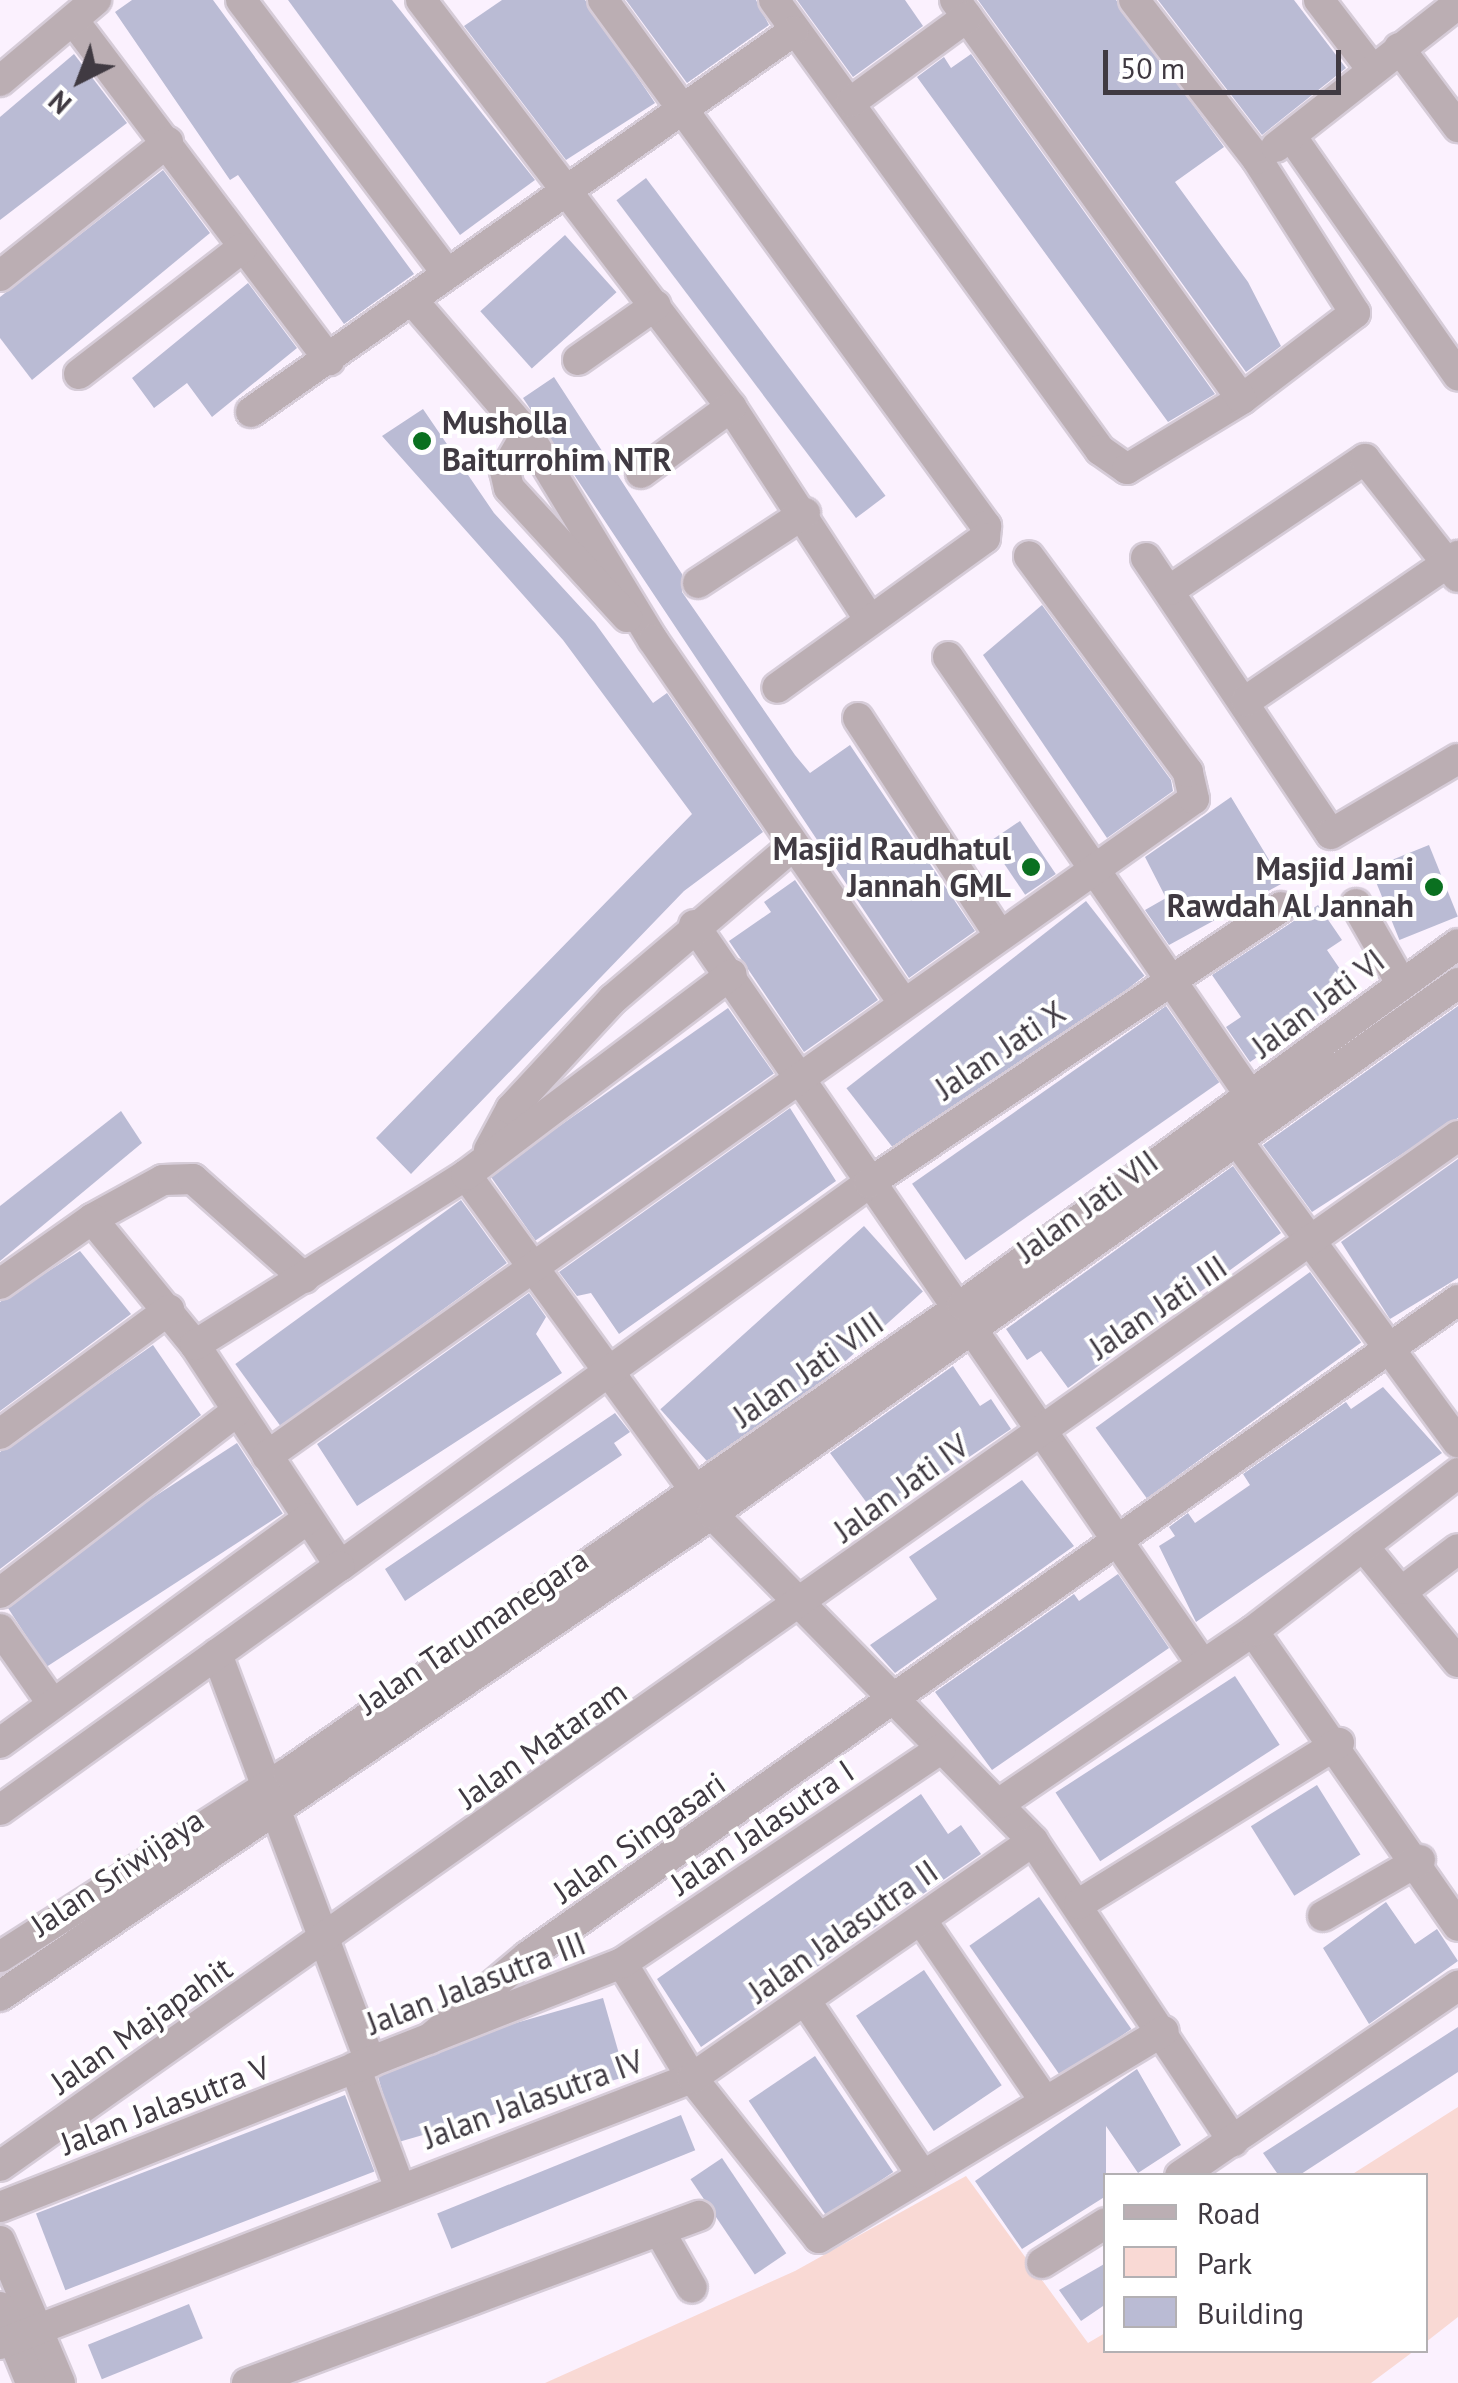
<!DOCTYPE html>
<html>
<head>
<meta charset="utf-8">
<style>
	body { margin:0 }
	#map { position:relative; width:1458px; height:2383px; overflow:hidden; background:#fbf1fe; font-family:"PT Sans",sans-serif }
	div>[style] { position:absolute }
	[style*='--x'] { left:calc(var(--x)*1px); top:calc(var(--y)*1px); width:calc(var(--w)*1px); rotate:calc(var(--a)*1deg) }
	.green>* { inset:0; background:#f9d9d4 }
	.building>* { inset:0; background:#babbd4; transform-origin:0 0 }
	.roads { filter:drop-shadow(2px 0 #d6ccd8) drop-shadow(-2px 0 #d6ccd8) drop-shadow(0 2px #d6ccd8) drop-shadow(0 -2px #d6ccd8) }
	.minor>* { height:30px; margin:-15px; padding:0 15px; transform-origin:15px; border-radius:15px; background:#bbaeb3 }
	.dots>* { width:28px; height:28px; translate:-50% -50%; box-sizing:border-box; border:5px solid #fff; border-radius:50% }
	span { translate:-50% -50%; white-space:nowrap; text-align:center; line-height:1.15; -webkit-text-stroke:8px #fff; paint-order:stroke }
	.poi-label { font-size:32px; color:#403a42; font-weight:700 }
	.left { translate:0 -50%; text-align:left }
	.right { translate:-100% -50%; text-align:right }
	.street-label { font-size:32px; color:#403a42 }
	.legend { position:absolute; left:1103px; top:2173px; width:325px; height:180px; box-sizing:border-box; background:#fff; border:2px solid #b3b0b3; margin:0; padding:12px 18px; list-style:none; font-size:30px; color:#403a42 }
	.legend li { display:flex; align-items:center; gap:20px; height:50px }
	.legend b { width:50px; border:2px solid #b3b0b3 }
	.north { position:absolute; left:30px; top:30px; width:100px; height:100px; -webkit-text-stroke:8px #fff; paint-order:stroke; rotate:222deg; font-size:28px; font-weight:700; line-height:40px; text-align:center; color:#403a42 }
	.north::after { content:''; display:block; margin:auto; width:35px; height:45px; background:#403a42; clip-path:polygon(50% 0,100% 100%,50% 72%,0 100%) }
	.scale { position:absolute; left:1103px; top:50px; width:238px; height:45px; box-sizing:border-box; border:5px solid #403a42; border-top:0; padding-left:12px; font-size:30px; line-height:35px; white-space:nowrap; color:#403a42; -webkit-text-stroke:8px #fff; paint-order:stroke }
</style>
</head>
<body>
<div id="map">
	<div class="green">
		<i style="clip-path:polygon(1458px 2107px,1458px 2317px,1426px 2342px,1426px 2176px,1351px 2175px)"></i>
		<i style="clip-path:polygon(966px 2176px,1088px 2343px,1105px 2333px,1106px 2350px,1414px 2351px,1371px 2383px,545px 2383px,795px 2271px)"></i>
	</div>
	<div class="building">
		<i style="clip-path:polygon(132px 0,213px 0,414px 274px,344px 324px,238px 175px,230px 180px,115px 12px)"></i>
		<i style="clip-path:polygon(288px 0,392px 0,535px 180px,460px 235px)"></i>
		<i style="clip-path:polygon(502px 0,585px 0,655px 103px,566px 160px,464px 26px)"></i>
		<i style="clip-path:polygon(626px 0,756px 0,769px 25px,687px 83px)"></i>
		<i style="clip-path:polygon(797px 0,905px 0,923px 26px,853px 77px)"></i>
		<i style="clip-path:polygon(978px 0,1116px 0,1224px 147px,1175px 182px,1248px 282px,1281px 346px,1246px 372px)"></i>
		<i style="clip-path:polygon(1158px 0,1294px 0,1346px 68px,1262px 135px)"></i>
		<i style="clip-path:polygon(74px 54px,127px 123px,0 220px,0 117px)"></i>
		<i style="clip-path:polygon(971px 54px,1215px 394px,1168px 422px,917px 77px,944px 57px,951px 68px)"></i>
		<i style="clip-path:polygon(163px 170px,210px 233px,32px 380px,0 338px,0 297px)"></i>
		<i style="left:646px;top:178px;width:398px;height:37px;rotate:53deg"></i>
		<i style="left:565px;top:235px;width:77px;height:114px;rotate:48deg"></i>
		<i style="clip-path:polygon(248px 283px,297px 348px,212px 417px,187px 383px,154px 408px,132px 378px)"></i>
		<i style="clip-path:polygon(554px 377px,682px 574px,682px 592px,795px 755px,810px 773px,850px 745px,975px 931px,909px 978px,523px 398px)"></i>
		<i style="clip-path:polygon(423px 409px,494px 513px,595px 623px,653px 703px,667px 693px,763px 832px,684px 891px,411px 1174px,376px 1138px,692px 814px,563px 640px,382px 436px)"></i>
		<i style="clip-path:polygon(1042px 605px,1171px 780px,1173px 791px,1107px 838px,983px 655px)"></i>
		<i style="clip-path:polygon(1231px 797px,1283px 883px,1169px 945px,1145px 910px,1166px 898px,1145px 857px)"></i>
		<i style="left:1020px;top:821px;width:64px;height:37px;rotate:56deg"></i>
		<i style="left:1429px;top:845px;width:77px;height:63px;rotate:68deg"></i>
		<i style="clip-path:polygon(795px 880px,878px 1000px,804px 1052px,729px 941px,771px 912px,764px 902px)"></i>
		<i style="left:1086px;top:901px;width:95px;height:304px;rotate:52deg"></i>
		<i style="clip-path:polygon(1318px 905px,1342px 940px,1327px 950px,1355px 991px,1250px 1062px,1226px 1027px,1241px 1017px,1212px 975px)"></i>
		<i style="left:1166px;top:1006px;width:93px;height:310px;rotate:55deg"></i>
		<i style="clip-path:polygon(1458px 1006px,1458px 1118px,1312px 1212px,1263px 1145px)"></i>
		<i style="left:728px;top:1008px;width:80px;height:291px;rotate:55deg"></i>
		<i style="clip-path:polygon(790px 1108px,836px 1181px,619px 1334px,591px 1293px,577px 1296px,559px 1272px)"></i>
		<i style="clip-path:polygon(121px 1111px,142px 1143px,0 1261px,0 1206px)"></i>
		<i style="clip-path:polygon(1458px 1159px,1458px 1278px,1390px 1319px,1341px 1242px)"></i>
		<i style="clip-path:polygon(1233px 1166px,1281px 1233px,1068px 1388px,1041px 1351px,1027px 1360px,1006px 1329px)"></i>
		<i style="left:461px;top:1200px;width:78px;height:279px;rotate:54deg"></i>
		<i style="left:864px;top:1226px;width:88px;height:274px;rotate:48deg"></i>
		<i style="clip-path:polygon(80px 1251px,131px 1314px,0 1411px,0 1302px)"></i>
		<i style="left:1310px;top:1272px;width:87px;height:265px;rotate:54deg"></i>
		<i style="clip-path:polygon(529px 1293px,546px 1317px,536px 1334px,562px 1373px,357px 1506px,317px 1444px)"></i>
		<i style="clip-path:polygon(153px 1345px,201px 1415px,0 1569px,0 1452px)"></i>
		<i style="clip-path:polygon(953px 1366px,980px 1406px,991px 1399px,1011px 1429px,878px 1518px,830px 1453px)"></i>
		<i style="clip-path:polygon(1383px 1387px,1442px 1453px,1196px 1622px,1159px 1546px,1175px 1536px,1169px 1527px,1188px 1513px,1195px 1523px,1250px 1485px,1243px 1474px,1346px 1402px,1351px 1409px)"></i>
		<i style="clip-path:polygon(615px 1413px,630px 1432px,614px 1443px,622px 1455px,405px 1601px,385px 1569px)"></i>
		<i style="left:237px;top:1443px;width:84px;height:282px;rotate:57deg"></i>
		<i style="clip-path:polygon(1022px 1480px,1074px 1546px,895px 1673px,870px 1645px,937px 1599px,909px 1557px)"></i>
		<i style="clip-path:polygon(1118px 1574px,1169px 1648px,992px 1770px,935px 1692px,1074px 1594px,1079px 1601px)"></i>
		<i style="left:1235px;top:1676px;width:82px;height:214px;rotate:57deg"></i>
		<i style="left:1317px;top:1785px;width:82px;height:78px;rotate:58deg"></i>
		<i style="clip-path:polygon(921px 1794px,948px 1834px,961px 1825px,981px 1854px,701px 2047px,657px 1979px)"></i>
		<i style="left:1039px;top:1897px;width:161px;height:85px;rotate:55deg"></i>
		<i style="clip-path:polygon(1386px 1902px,1415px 1944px,1437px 1929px,1458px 1961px,1369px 2024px,1323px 1948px)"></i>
		<i style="left:924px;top:1970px;width:139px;height:82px;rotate:56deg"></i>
		<i style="left:603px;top:1998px;width:82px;height:238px;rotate:74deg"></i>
		<i style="clip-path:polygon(1458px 2027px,1458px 2072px,1298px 2176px,1279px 2176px,1263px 2153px)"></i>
		<i style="left:815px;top:2056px;width:140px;height:80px;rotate:56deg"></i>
		<i style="clip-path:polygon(1137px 2069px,1181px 2145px,1138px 2173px,1106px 2126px,1106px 2196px,1022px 2249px,975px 2181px)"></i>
		<i style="left:345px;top:2095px;width:82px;height:331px;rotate:69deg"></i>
		<i style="left:681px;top:2115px;width:38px;height:263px;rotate:68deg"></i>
		<i style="left:722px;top:2158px;width:115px;height:38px;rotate:56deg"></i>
		<i style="clip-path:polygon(1106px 2263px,1106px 2304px,1081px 2321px,1059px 2290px)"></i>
		<i style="left:189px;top:2304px;width:37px;height:109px;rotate:68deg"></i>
	</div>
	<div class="roads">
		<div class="minor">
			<i style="--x:241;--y:0;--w:341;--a:53"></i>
			<i style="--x:421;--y:0;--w:512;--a:52.7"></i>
			<i style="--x:731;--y:407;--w:254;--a:56.9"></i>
			<i style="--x:603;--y:0;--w:651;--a:53.94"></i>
			<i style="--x:986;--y:526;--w:12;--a:95"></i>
			<i style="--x:985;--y:538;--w:256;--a:144.2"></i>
			<i style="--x:774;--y:0;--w:556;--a:54.08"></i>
			<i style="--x:1100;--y:450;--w:33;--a:35"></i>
			<i style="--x:1127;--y:469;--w:135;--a:-31.3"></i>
			<i style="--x:1242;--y:399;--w:142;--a:-37.3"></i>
			<i style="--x:1355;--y:313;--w:183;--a:-122.5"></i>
			<i style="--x:1257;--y:159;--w:201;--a:-127.7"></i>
			<i style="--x:955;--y:0;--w:491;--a:54.3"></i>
			<i style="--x:1319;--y:0;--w:86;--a:52.6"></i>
			<i style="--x:73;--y:20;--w:426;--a:53"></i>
			<i style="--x:1399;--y:48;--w:99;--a:53.2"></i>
			<i style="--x:0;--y:81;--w:126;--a:-40.2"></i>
			<i style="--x:851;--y:102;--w:144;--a:-36.2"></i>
			<i style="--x:1291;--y:136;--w:292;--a:55.1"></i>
			<i style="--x:1276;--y:147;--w:231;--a:-38.2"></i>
			<i style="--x:0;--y:276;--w:215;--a:-38.6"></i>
			<i style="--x:412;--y:300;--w:176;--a:49.2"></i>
			<i style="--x:527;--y:433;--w:242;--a:58.7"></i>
			<i style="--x:653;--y:640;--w:439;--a:55.4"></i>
			<i style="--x:578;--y:360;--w:95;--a:-35.2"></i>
			<i style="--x:79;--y:374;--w:206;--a:-37.7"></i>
			<i style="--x:251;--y:412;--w:663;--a:-35.06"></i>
			<i style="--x:527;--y:433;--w:44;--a:120.1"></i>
			<i style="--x:505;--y:471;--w:17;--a:77"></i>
			<i style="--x:509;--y:488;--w:175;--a:47.5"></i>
			<i style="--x:641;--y:473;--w:112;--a:-36.3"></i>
			<i style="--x:1146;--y:558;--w:332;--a:56.2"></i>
			<i style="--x:1331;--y:834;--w:147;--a:-30.6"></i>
			<i style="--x:698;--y:583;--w:128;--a:-33.2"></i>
			<i style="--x:1170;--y:590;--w:235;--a:-33.9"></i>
			<i style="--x:1365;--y:459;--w:150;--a:51.8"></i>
			<i style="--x:948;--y:657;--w:551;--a:55.42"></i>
			<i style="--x:1246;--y:701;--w:257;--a:-34.4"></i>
			<i style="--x:858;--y:718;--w:257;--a:56.9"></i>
			<i style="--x:1356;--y:904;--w:91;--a:60.3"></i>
			<i style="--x:694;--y:925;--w:893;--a:55.49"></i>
			<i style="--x:1227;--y:1127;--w:391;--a:53.8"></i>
			<i style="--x:489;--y:1150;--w:47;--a:-61.8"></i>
			<i style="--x:511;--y:1109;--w:150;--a:-47.2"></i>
			<i style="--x:613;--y:999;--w:236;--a:-40.4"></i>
			<i style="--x:466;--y:1175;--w:419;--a:54"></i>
			<i style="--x:712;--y:1514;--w:458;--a:45.5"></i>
			<i style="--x:1033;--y:1841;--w:361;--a:56.3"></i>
			<i style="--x:92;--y:1219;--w:81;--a:-28.8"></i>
			<i style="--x:163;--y:1180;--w:30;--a:-2"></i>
			<i style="--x:193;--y:1179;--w:149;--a:41.7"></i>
			<i style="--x:0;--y:1284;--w:113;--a:-35.2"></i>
			<i style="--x:92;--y:1219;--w:163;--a:50.7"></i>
			<i style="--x:195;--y:1345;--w:264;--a:56.7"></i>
			<i style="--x:340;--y:1566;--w:653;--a:-35.9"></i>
			<i style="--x:869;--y:1183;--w:496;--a:-33.8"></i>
			<i style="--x:195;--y:1345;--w:320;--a:-32.1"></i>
			<i style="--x:466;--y:1175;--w:333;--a:-37.1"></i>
			<i style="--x:0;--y:1434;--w:210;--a:-36.3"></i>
			<i style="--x:267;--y:1456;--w:1136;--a:-35.33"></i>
			<i style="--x:1194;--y:799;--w:28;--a:-103"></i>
			<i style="--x:1188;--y:772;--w:268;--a:-126.4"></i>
			<i style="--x:1363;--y:1546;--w:150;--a:50.7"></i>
			<i style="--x:1405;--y:1589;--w:66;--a:-37"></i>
			<i style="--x:0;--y:1593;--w:297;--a:-37.5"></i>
			<i style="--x:0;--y:1629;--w:90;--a:54.9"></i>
			<i style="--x:1253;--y:1631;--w:359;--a:55.2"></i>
			<i style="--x:217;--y:1654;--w:436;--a:69.4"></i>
			<i style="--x:0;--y:1743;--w:381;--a:-36.1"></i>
			<i style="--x:1000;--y:1803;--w:306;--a:-34.2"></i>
			<i style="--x:1253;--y:1631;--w:259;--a:-37.6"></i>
			<i style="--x:0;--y:1810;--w:418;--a:-35.7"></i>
			<i style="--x:1079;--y:1904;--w:306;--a:-31.8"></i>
			<i style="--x:1323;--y:1916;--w:112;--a:-30"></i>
			<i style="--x:922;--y:1921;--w:213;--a:55.7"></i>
			<i style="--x:0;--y:1957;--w:342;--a:-32.6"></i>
			<i style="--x:288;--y:1773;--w:821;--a:-34.77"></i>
			<i style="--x:962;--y:1305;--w:613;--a:-36.05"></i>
			<i style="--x:622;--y:1963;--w:135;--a:58.7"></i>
			<i style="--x:692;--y:2078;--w:204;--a:51.6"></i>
			<i style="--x:819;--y:2238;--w:402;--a:-31"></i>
			<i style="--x:0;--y:1996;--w:860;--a:-34.1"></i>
			<i style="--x:712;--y:1514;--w:916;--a:-35.44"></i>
			<i style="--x:805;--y:2000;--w:208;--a:56.2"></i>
			<i style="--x:429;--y:2039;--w:129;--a:-40"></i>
			<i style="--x:528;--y:1956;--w:1138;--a:-35.2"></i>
			<i style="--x:355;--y:2067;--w:127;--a:69.7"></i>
			<i style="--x:0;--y:2166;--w:1785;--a:-35.24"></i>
			<i style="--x:1180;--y:2176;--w:337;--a:-34.4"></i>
			<i style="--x:0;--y:2207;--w:668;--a:-21.42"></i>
			<i style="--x:622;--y:1963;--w:384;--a:-33.9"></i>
			<i style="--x:660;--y:2232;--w:64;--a:60.3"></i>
			<i style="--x:0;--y:2241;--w:154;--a:67.1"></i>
			<i style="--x:1042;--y:2263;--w:75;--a:-32"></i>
			<i style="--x:0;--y:2307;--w:82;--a:67.8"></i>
			<i style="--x:0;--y:2344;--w:741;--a:-21.03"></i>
			<i style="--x:692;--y:2078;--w:415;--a:-34.8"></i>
			<i style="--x:247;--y:2383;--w:482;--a:-20.3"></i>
		</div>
	</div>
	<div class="dots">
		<i style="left:422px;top:441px;background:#0a7020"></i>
		<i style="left:1031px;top:867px;background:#0a7020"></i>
		<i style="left:1434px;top:887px;background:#0a7020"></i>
	</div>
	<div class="poi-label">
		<span class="left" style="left:442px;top:441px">Musholla<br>Baiturrohim NTR</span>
		<span class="right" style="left:1011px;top:867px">Masjid Raudhatul<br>Jannah GML</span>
		<span class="right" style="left:1414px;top:887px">Masjid Jami<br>Rawdah Al Jannah</span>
	</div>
	<div class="street-label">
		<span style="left:1318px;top:1003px;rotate:-37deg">Jalan Jati VI</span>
		<span style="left:1000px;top:1050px;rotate:-34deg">Jalan Jati X</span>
		<span style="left:1087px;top:1206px;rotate:-36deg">Jalan Jati VII</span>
		<span style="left:1158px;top:1307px;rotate:-34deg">Jalan Jati III</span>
		<span style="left:808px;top:1369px;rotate:-35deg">Jalan Jati VIII</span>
		<span style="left:901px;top:1488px;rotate:-36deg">Jalan Jati IV</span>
		<span style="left:473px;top:1631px;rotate:-34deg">Jalan Tarumanegara</span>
		<span style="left:542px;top:1744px;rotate:-35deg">Jalan Mataram</span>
		<span style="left:762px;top:1827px;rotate:-34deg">Jalan Jalasutra I</span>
		<span style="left:639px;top:1837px;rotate:-35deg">Jalan Singasari</span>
		<span style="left:117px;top:1872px;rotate:-34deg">Jalan Sriwijaya</span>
		<span style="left:843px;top:1931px;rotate:-35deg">Jalan Jalasutra II</span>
		<span style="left:476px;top:1983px;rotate:-21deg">Jalan Jalasutra III</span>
		<span style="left:141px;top:2025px;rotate:-35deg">Jalan Majapahit</span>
		<span style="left:533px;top:2099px;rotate:-20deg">Jalan Jalasutra IV</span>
		<span style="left:165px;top:2105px;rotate:-21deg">Jalan Jalasutra V</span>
	</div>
	<ul class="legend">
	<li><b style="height:12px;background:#bbaeb3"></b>Road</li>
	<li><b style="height:28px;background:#f9d9d4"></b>Park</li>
	<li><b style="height:28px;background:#babbd4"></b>Building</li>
	</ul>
	<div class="north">N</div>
	<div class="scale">50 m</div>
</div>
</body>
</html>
